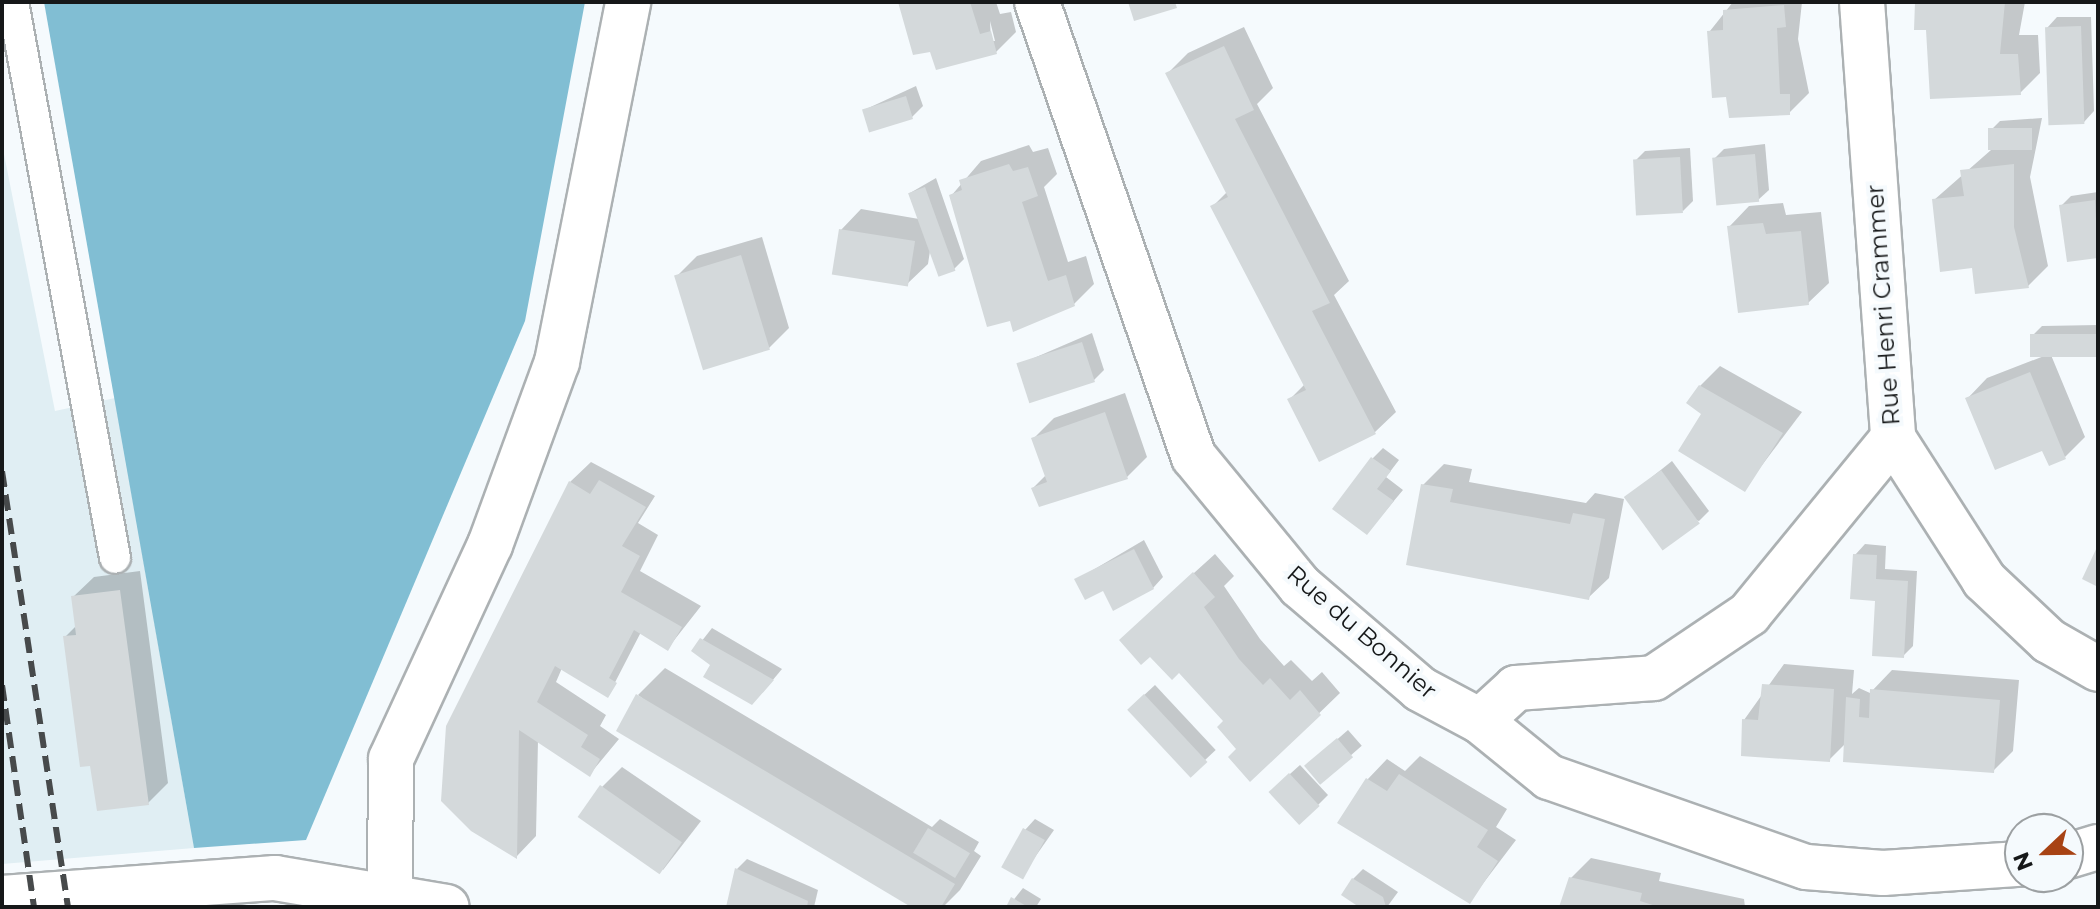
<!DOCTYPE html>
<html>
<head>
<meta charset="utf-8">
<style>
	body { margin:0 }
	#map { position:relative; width:2100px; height:909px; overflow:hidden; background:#f5fafd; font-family:Montserrat,sans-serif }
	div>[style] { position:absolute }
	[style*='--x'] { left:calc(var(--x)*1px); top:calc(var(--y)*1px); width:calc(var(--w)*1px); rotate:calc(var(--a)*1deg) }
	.built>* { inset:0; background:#e0eef3 }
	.forest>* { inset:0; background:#81bed3 }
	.shadow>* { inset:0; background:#0003; transform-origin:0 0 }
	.building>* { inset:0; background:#d4d9db; transform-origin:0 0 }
	.roads { filter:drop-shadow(2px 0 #acb1b3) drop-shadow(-2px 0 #acb1b3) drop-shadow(0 2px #acb1b3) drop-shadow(0 -2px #acb1b3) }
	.service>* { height:30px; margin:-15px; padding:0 15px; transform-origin:15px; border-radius:15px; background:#fff }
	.minor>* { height:44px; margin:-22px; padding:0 22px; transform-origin:22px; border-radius:22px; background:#fff }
	.tertiary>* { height:44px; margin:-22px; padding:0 22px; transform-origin:22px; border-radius:22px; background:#fff }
	.rail>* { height:6px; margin-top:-3px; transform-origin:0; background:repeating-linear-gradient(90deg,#474a4b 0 16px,transparent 0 24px) }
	span { translate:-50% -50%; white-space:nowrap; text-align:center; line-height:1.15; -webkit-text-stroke:8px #f5fafd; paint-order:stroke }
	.street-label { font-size:24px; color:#161819 }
	.frame { position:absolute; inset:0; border:4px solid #161819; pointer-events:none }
	.north { position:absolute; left:2004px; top:813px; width:80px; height:80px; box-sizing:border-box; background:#f5fafd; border:2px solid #9ca0a2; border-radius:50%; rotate:248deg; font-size:22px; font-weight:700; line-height:32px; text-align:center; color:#161819 }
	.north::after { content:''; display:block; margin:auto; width:28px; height:36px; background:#a84314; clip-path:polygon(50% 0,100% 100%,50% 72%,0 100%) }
</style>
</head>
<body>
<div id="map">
	<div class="built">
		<i style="clip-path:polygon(2px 144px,55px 411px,115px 398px,194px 848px,2px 864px)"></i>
	</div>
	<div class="forest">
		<i style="clip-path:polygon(44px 2px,585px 2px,525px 321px,306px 840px,194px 848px)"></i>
	</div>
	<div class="shadow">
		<i style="clip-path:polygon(evenodd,900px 2px,996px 2px,1000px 14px,1011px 12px,1016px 32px,996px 52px,931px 50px,900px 2px,990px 21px,995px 41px,991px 41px,990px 21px)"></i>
		<i style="clip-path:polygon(1733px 2px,1802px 2px,1798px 39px,1809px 93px,1789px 113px,1728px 95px,1710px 31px)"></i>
		<i style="clip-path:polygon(1916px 2px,2025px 2px,2019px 35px,2038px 35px,2040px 73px,2020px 93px,1928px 28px)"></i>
		<i style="clip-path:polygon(2057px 17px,2091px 17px,2094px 111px,2084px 122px,2047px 28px)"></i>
		<i style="clip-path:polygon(1244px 27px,1273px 88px,1257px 104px,1349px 281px,1334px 295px,1396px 412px,1375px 432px,1320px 459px,1290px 399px,1305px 384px,1213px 206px,1228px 191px,1168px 73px,1188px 53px)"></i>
		<i style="clip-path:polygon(916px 86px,923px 106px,912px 117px,864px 110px)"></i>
		<i style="clip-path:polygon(2042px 118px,2030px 177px,2048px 266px,2028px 286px,1974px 266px,1934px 200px,1991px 150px,1990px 131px,2000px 121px)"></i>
		<i style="clip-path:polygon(1765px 144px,1769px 190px,1758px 200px,1714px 159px,1724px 149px)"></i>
		<i style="clip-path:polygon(1029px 145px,1033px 152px,1048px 148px,1057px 174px,1044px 187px,1068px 262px,1086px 256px,1094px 284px,1074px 304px,951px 196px,981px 161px)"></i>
		<i style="clip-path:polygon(1690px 148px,1693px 201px,1683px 211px,1635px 161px,1645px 151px)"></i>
		<i style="clip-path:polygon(936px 178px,964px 259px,954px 269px,930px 251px,928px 264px,907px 284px,841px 230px,861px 209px,919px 219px,910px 193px)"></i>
		<i style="clip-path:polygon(2098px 192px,2098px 256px,2068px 260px,2061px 206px,2071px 196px)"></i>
		<i style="clip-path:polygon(1783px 203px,1786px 215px,1821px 212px,1829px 283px,1808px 303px,1729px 227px,1749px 206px)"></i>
		<i style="clip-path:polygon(762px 237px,789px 328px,769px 348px,677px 276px,697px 256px)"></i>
		<i style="clip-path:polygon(2098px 325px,2095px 355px,2051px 355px,2085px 437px,2065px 457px,1967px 399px,1987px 378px,2044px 356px,2032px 336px,2042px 326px)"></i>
		<i style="clip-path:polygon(1092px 333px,1104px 370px,1094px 380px,1020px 364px)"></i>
		<i style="clip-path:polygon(1720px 366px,1802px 412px,1744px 489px,1704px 413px,1700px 386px)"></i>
		<i style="clip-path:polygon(1125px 393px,1147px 457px,1127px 477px,1033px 488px,1047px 474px,1034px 438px,1054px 418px)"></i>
		<i style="clip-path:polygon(1383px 448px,1399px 460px,1386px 477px,1403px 490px,1367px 533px,1373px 458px)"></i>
		<i style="clip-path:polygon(1672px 461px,1709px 511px,1699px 521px,1627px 497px)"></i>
		<i style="clip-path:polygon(591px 462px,655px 496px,638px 523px,658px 535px,640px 571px,701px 606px,668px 648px,641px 632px,608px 696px,562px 668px,556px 682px,606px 715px,600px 726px,619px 739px,590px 774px,538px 740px,536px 836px,517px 856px,472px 829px,570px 482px)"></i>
		<i style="clip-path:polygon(1444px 464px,1472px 469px,1469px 482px,1586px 503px,1595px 493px,1624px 499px,1609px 578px,1588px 598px,1423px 485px)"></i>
		<i style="clip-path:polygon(1144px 540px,1163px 577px,1153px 588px,1076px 580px)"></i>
		<i style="clip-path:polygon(1865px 544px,1886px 546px,1885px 569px,1917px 571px,1913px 646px,1903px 656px,1855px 555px)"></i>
		<i style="clip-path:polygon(1215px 554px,1234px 576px,1224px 586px,1260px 639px,1284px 666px,1291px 660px,1312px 681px,1322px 672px,1340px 693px,1251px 779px,1226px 721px,1142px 620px)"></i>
		<i style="clip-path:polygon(140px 571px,168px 783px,148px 803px,65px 637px,77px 625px,73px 597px,94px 577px)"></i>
		<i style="clip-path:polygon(712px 628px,782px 669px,762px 693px,694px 651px)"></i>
		<i style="clip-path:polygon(1784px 664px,1854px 670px,1852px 694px,1859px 688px,1870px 693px,1892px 670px,2019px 680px,2013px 751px,1993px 771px,1846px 743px,1829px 760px,1744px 720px)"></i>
		<i style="clip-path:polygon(665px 668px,932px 827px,940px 819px,979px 842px,974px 851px,981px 856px,960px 890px,943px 907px,915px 907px,638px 695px)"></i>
		<i style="left:1155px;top:685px;width:89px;height:35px;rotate:47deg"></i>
		<i style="left:1348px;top:730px;width:21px;height:54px;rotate:49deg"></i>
		<i style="clip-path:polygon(1420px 756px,1507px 809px,1496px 827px,1516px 840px,1469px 902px,1367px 780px,1387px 759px,1405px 771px)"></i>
		<i style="clip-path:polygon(1300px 765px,1328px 795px,1318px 805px,1281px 782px)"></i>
		<i style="clip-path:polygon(622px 767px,701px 821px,663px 870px,602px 787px)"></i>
		<i style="clip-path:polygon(1035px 819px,1054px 830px,1021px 877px,1025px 830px)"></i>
		<i style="clip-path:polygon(1591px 858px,1661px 873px,1659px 881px,1744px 899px,1745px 907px,1561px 907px,1570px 879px)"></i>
		<i style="clip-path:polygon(747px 859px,818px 890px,814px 907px,728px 907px,737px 869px)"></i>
		<i style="clip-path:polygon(1363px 869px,1398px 892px,1387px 907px,1363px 907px,1353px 879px)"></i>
		<i style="clip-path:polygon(1023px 888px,1041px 899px,1036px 907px,1008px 907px)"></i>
	</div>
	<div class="building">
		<i style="clip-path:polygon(898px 2px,970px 2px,980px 34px,991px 31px,997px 54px,936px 70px,930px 52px,913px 55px)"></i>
		<i style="clip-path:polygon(1128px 2px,1175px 2px,1177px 8px,1134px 21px)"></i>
		<i style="clip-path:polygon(1915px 2px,2005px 2px,2000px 54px,2018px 54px,2021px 95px,1930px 99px,1926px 30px,1914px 30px)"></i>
		<i style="clip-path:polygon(1784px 5px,1786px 27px,1777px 28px,1780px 94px,1790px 94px,1790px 115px,1729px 118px,1726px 97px,1712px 98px,1707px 31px,1723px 30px,1723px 10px)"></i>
		<i style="left:2081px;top:26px;width:98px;height:36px;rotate:88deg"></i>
		<i style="clip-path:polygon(1224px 46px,1254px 110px,1235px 119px,1330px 303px,1312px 311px,1376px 434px,1319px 462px,1287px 399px,1306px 390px,1210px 206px,1228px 197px,1165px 73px)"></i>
		<i style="left:906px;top:96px;width:24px;height:46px;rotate:73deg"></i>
		<i style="left:2032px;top:128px;width:22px;height:44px;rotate:90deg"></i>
		<i style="left:1755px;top:154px;width:48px;height:43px;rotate:85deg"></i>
		<i style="left:1680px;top:157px;width:56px;height:47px;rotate:87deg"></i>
		<i style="clip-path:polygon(1009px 164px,1013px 171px,1028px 167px,1038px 196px,1022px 202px,1048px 281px,1066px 275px,1075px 306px,1013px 332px,1010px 321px,987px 327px,949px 195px,962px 190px,959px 180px)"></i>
		<i style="clip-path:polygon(2014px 164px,2014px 227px,2029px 288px,1975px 294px,1972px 268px,1940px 272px,1932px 199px,1964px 196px,1960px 170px)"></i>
		<i style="left:925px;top:187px;width:89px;height:18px;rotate:70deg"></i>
		<i style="clip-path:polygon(2095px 200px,2098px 258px,2067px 262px,2059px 205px)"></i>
		<i style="clip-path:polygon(1763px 223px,1766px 234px,1801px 231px,1809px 305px,1738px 313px,1727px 226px)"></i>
		<i style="left:839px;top:229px;width:77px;height:46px;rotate:9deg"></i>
		<i style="left:741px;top:255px;width:99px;height:70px;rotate:73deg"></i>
		<i style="left:2096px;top:334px;width:23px;height:66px;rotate:90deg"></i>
		<i style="left:1082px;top:342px;width:42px;height:69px;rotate:72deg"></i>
		<i style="clip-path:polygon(2030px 372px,2066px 459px,2049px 466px,2042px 451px,1995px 470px,1965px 398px)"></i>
		<i style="clip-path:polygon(1699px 385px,1783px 433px,1745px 492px,1678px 451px,1701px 414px,1686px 403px)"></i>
		<i style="clip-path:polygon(1105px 412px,1128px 479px,1039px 507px,1031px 488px,1047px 482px,1031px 438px)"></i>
		<i style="clip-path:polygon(1371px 457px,1391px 471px,1377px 489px,1394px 501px,1367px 535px,1332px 509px)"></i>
		<i style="left:1661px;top:470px;width:66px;height:46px;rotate:54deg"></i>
		<i style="clip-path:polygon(599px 480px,646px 507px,622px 546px,640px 556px,621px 592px,682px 627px,668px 651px,634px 630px,609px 678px,617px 683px,608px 698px,555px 666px,537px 702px,588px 735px,581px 747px,600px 759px,590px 777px,519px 730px,517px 859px,471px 831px,441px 801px,446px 726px,569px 481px,590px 494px)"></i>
		<i style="clip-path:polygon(1421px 484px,1453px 489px,1450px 502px,1570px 524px,1573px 513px,1605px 519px,1589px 600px,1406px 565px)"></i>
		<i style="clip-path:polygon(2098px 545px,2098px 587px,2082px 579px)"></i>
		<i style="clip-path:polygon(1134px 549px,1154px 589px,1113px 611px,1103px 591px,1085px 600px,1074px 579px)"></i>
		<i style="clip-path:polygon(1853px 554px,1877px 555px,1876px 579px,1908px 581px,1904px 658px,1872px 656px,1875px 601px,1850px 599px)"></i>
		<i style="clip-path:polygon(1193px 572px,1215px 597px,1204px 607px,1239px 659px,1263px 685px,1270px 678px,1290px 700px,1300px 690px,1321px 715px,1250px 782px,1228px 757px,1236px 749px,1217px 727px,1223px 721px,1179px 673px,1172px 680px,1150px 657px,1141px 665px,1119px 640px)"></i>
		<i style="clip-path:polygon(120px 590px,149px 805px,97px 811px,90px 766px,80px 767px,63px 636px,76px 635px,71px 596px)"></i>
		<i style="clip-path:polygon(700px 638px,774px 680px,752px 705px,703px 677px,710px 665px,691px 651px)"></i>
		<i style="clip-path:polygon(1762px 684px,1834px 689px,1830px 762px,1741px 756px,1742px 719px,1758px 720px)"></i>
		<i style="clip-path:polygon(1870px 689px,2000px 700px,1994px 773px,1843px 762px,1846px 697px,1860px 699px,1859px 717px,1869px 718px)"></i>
		<i style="clip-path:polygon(636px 694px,955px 884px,941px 907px,911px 907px,616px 731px)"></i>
		<i style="left:1144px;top:694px;width:93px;height:23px;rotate:47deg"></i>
		<i style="left:1337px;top:738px;width:25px;height:43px;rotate:50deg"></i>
		<i style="left:1289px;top:773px;width:45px;height:28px;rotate:47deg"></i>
		<i style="clip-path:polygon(1399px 774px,1488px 830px,1477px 847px,1498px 861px,1470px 904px,1337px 823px,1366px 778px,1387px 791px)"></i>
		<i style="left:600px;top:785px;width:100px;height:39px;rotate:35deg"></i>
		<i style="left:928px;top:828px;width:49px;height:29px;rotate:31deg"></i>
		<i style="left:1023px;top:828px;width:25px;height:45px;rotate:29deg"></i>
		<i style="clip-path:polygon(735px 868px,808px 901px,807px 907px,726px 907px)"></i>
		<i style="clip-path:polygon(1569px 877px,1642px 893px,1640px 901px,1659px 907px,1559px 907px)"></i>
		<i style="clip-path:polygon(1352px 878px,1383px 897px,1386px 907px,1359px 907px,1341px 895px)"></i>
		<i style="clip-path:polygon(1011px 897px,1028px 907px,1006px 907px)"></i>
	</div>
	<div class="roads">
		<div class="service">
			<i style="--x:13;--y:2;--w:565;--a:79.6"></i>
		</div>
		<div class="minor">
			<i style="--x:1037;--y:2;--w:481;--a:71"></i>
			<i style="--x:1194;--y:457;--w:167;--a:50.6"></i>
			<i style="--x:1300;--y:586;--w:158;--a:40.6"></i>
			<i style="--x:1420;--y:689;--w:68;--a:28.1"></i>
			<i style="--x:1480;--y:721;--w:89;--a:39.1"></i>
			<i style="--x:1549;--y:777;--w:272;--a:19.3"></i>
			<i style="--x:1806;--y:867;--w:77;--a:4.5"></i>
			<i style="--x:1883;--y:873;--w:137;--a:-3.8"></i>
			<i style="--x:1862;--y:2;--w:437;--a:85.9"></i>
			<i style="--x:1893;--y:438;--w:169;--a:57.3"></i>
			<i style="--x:1984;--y:580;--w:89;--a:43.2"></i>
			<i style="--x:2049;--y:641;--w:56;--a:29.7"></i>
			<i style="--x:1480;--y:721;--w:49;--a:-42.5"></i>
			<i style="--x:1516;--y:688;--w:138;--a:-4.1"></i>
			<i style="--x:1654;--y:678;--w:115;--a:-34"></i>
			<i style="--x:1749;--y:614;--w:227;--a:-50.7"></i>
			<i style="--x:2068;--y:856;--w:31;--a:-17"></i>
		</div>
		<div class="tertiary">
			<i style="--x:390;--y:894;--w:135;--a:-89.6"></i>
			<i style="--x:391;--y:759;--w:236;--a:-65.2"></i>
			<i style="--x:490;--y:545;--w:195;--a:-69.9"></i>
			<i style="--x:557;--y:362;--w:367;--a:-78.8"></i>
			<i style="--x:2;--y:898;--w:274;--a:-4.2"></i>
			<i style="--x:275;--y:878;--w:174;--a:9.6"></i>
		</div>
	</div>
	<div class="rail">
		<i style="--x:2;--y:471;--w:441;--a:81.4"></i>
		<i style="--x:2;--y:685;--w:224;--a:81.8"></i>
	</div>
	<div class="street-label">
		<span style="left:1883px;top:305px;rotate:-94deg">Rue Henri Crammer</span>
		<span style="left:1362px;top:632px;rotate:41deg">Rue du Bonnier</span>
	</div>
	<div class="frame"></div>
	<div class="north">N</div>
</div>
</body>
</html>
